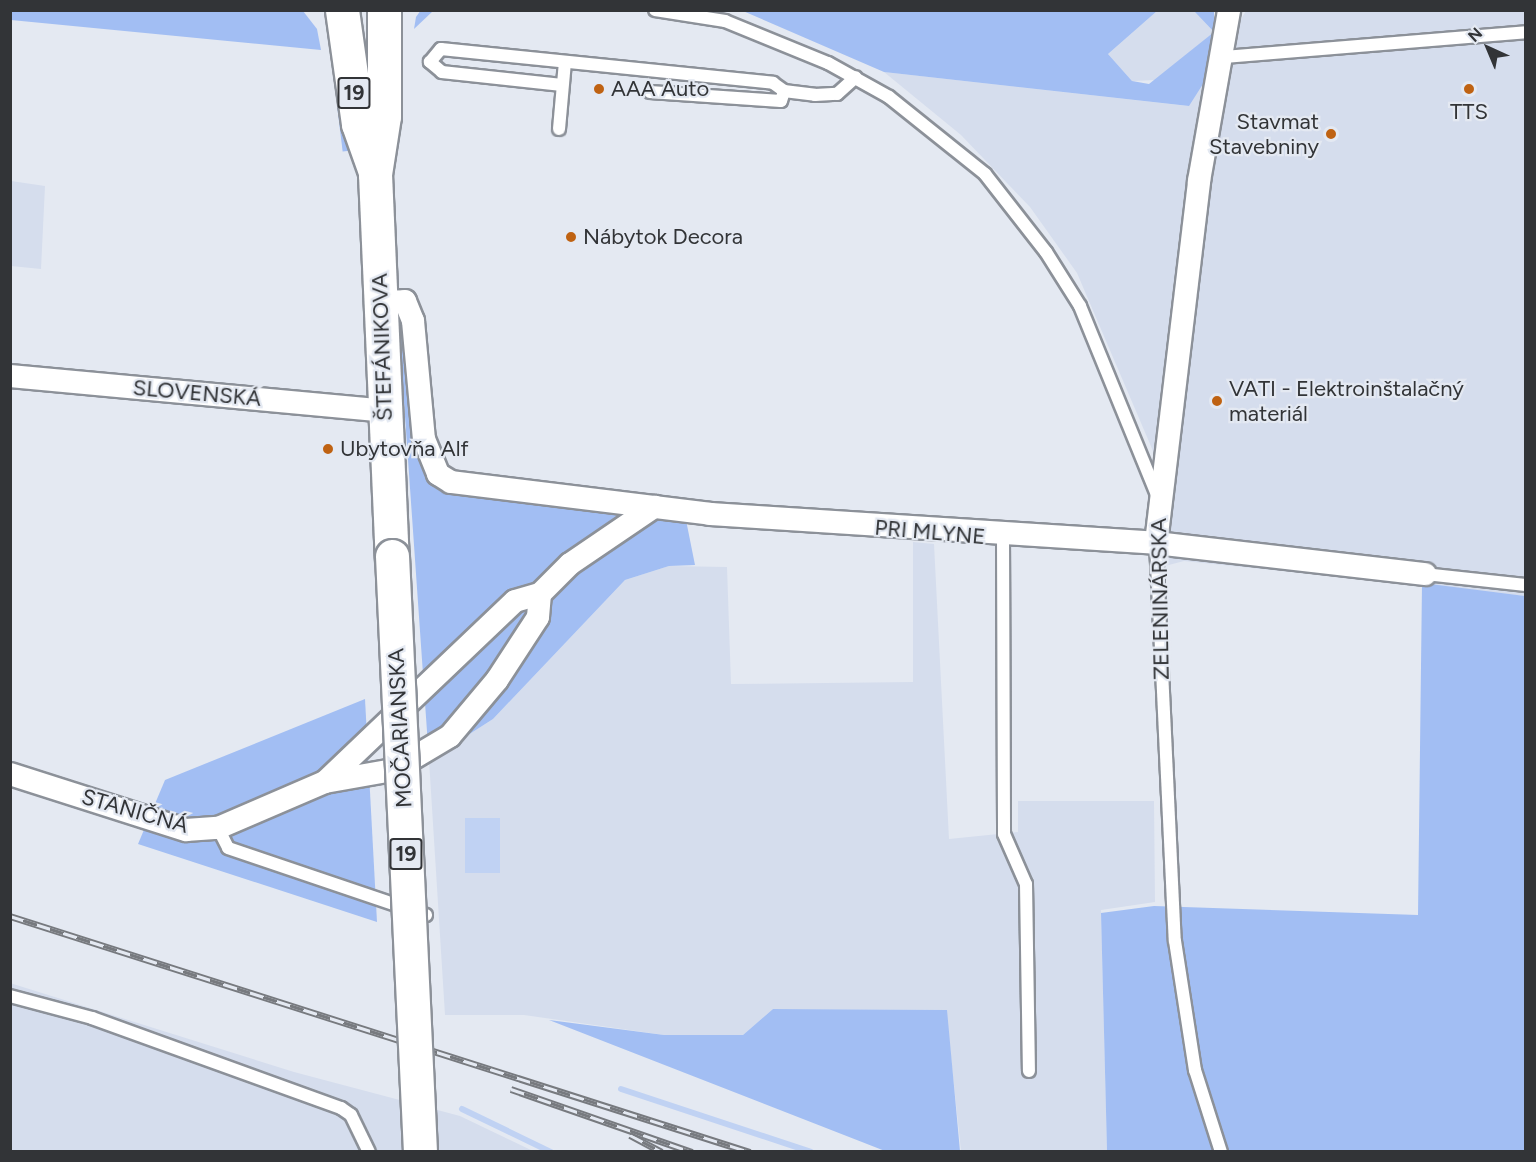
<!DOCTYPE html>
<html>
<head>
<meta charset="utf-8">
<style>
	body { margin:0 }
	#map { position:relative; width:1536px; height:1162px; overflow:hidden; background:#e4e9f2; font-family:Figtree,sans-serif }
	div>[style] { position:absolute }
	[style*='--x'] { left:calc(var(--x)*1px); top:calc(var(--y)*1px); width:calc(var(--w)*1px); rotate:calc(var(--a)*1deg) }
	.built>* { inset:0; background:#d5dded }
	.green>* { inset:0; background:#a2bef3; transform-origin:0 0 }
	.water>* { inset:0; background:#c0d2f3; transform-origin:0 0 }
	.stream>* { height:6px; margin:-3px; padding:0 3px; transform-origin:3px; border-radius:3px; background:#c0d2f3 }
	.roads { filter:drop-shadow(2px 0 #8c9199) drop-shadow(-2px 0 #8c9199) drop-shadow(0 2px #8c9199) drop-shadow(0 -2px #8c9199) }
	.lane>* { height:12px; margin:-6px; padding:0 6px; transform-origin:6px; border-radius:6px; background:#fff }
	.street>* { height:22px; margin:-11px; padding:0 11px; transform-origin:11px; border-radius:11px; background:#fff }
	.primary>* { height:33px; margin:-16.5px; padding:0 16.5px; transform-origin:16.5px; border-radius:16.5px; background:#fff }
	.rail>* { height:7px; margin-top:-3.5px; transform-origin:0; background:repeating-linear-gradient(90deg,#e4e9f2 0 14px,#777a7f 0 28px); box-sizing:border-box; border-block:2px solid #777a7f }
	.bridges { filter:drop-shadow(2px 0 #8c9199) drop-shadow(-2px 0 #8c9199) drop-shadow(0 2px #8c9199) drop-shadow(0 -2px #8c9199) }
	.primary-bridge>* { height:33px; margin:-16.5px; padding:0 16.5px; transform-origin:16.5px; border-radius:16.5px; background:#fff }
	.dots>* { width:16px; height:16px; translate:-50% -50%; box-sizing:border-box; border:3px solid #e4e9f2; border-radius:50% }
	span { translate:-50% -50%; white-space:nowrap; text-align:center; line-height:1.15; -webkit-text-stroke:4.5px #e4e9f2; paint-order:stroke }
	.shield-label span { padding:2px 4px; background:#e4e9f2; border:2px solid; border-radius:4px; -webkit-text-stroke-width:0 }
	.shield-label { font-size:21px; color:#323437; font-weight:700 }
	.poi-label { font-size:22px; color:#323437 }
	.left { translate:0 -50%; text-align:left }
	.right { translate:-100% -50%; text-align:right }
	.street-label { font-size:22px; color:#323437 }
	.frame { position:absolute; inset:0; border:12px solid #323437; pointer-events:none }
	.north { position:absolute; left:1458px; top:18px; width:60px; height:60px; -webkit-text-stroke:4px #e4e9f2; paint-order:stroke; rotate:316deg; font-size:16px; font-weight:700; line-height:24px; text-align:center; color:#323437 }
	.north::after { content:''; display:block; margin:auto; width:21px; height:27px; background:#323437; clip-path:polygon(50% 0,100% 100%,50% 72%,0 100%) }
</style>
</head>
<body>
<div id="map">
	<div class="built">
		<i style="clip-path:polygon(1157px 11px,1194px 11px,1214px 32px,1156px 80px,1132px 81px,1108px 54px)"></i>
		<i style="clip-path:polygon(1246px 11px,1525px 11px,1525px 596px,1184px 561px,1165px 566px,1153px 451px,1077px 273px,1030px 207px,961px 135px,884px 72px,1188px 106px)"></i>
		<i style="clip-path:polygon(11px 181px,45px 186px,41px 269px,11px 266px)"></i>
		<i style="clip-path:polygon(913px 542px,934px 544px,949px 839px,1018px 832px,1018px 801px,1154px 801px,1155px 902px,1101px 910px,1107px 1151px,961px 1151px,946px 1010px,773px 1009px,743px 1035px,664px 1035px,524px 1015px,445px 1015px,429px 760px,493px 719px,625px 580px,669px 566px,727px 567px,731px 684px,913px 682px)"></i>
		<i style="clip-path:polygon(10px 983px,294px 1072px,460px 1116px,533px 1151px,11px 1151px)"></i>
	</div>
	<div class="green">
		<i style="clip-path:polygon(421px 10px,433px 11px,414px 29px,416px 17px)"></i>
		<i style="clip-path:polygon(10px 11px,303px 11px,317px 29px,321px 50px,11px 20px)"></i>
		<i style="clip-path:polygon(743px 11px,1157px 11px,1108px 54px,1132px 81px,1149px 84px,1214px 32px,1194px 11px,1214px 11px,1214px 32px,1203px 84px,1189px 106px,884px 72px)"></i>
		<i style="left:344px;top:105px;width:46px;height:7px;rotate:83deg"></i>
		<i style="clip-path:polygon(398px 316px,402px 316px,429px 480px,686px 520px,695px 565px,669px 566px,625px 580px,493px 719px,429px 760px)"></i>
		<i style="clip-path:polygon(1422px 583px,1525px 596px,1525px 1151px,1107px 1151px,1101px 913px,1154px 906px,1418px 915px)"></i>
		<i style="clip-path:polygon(365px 699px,377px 922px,138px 844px,165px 780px)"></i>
		<i style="clip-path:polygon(773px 1009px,947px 1010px,960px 1151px,885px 1151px,549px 1020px,664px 1035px,743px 1035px)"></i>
	</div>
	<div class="water">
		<i style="left:500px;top:818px;width:55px;height:35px;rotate:90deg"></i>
	</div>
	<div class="stream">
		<i style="--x:621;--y:1089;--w:200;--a:18.3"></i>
		<i style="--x:462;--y:1109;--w:99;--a:25.8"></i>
	</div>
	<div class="roads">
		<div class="lane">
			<i style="--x:655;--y:10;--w:71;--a:8.9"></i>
			<i style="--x:725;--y:21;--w:111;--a:22.2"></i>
			<i style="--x:828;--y:63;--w:70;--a:29.1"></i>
			<i style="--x:889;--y:97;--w:123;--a:38.7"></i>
			<i style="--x:985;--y:174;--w:99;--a:52"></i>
			<i style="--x:1046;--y:252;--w:64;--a:57.8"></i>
			<i style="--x:1080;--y:306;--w:204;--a:67.8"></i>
			<i style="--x:1224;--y:57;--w:303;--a:-4.7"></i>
			<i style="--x:562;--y:85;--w:121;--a:-173.8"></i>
			<i style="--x:442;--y:72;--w:16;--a:-140"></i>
			<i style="--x:430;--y:62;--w:17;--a:-50"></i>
			<i style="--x:441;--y:49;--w:334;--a:5.8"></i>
			<i style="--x:773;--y:83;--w:14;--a:36"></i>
			<i style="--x:784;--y:91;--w:31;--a:7"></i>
			<i style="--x:815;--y:95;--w:22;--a:-3"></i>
			<i style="--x:837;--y:94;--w:25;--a:-42"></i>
			<i style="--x:650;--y:92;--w:131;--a:3.9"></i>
			<i style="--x:781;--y:101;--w:10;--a:-73"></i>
			<i style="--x:559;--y:129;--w:67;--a:-84.9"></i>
			<i style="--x:1003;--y:537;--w:297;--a:89.8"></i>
			<i style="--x:1004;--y:834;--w:55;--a:66.3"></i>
			<i style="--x:1026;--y:884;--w:187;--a:89.1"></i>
			<i style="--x:1156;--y:543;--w:398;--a:87.3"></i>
			<i style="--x:1175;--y:941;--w:131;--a:81.2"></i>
			<i style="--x:1195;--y:1070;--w:86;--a:72.4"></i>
			<i style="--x:1425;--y:574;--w:102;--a:6.2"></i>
			<i style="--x:218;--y:828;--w:22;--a:63"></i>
			<i style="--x:228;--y:848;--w:209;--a:18.7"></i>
			<i style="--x:10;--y:996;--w:85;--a:15"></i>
			<i style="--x:92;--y:1018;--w:265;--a:19.9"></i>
			<i style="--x:341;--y:1108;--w:12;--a:35"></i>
			<i style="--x:351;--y:1115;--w:41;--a:64.1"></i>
		</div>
		<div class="street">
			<i style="--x:381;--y:302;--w:24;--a:-2"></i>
			<i style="--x:405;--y:301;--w:22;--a:68"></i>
			<i style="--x:413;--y:321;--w:119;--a:84.7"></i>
			<i style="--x:424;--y:439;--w:38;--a:68"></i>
			<i style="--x:438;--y:474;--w:15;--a:32"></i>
			<i style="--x:451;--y:482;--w:261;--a:7"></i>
			<i style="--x:710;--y:514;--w:447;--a:3.7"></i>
			<i style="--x:1156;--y:543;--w:271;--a:6.6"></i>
			<i style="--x:10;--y:376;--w:376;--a:5.3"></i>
			<i style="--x:1156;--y:543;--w:365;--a:-83.2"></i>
			<i style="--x:1199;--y:181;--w:174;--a:-80"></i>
			<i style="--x:10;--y:774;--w:185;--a:17.7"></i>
			<i style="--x:186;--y:830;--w:32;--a:-4"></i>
			<i style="--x:218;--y:828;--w:116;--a:-23.3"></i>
			<i style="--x:325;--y:782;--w:262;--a:-43.6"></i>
			<i style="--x:515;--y:601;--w:26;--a:-16"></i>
			<i style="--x:540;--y:594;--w:42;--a:-45"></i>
			<i style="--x:570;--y:564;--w:102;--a:-34.2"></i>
			<i style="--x:325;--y:782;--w:69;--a:-10"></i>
			<i style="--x:393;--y:770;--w:66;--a:-30.8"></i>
			<i style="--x:450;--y:736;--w:73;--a:-50"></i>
			<i style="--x:497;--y:680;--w:75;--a:-56.9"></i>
			<i style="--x:538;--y:617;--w:23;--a:-85"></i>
		</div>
		<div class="primary">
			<i style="--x:342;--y:10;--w:115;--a:82"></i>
			<i style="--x:358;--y:124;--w:48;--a:70.4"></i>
			<i style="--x:384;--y:10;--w:106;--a:90"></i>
			<i style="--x:384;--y:116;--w:59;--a:98.8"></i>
			<i style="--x:375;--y:174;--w:382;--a:87.5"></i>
		</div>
	</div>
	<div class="rail">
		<i style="--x:10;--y:916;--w:777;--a:17.69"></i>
		<i style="--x:511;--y:1089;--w:192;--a:19.2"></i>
		<i style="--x:630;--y:1135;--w:36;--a:28"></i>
	</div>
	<div class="bridges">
		<div class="primary-bridge">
			<i style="--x:392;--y:556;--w:597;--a:87.31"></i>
		</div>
	</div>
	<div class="dots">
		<i style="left:599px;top:89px;background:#bf6212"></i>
		<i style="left:1469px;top:89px;background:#bf6212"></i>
		<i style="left:1331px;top:134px;background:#bf6212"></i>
		<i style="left:571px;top:237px;background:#bf6212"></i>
		<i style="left:1217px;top:401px;background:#bf6212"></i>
		<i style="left:328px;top:449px;background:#bf6212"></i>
	</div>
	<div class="shield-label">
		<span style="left:354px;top:93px">19</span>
		<span style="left:406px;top:854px">19</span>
	</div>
	<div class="poi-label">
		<span class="left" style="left:611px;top:89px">AAA Auto</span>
		<span style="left:1469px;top:112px">TTS</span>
		<span class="right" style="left:1319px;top:134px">Stavmat<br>Stavebniny</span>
		<span class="left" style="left:583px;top:237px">Nábytok Decora</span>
		<span class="left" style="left:1229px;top:401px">VATI - Elektroinštalačný<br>materiál</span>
		<span class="left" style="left:340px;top:449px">Ubytovňa Alf</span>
	</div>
	<div class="street-label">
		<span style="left:382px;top:347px;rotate:-92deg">ŠTEFÁNIKOVA</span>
		<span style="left:197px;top:393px;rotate:5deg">SLOVENSKÁ</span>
		<span style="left:930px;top:532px;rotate:5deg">PRI MLYNE</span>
		<span style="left:1160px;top:599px;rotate:-91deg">ZELENINÁRSKA</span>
		<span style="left:400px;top:728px;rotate:-93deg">MOČARIANSKA</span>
		<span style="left:135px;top:811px;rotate:16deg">STANIČNÁ</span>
	</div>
	<div class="frame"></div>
	<div class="north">N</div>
</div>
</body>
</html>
